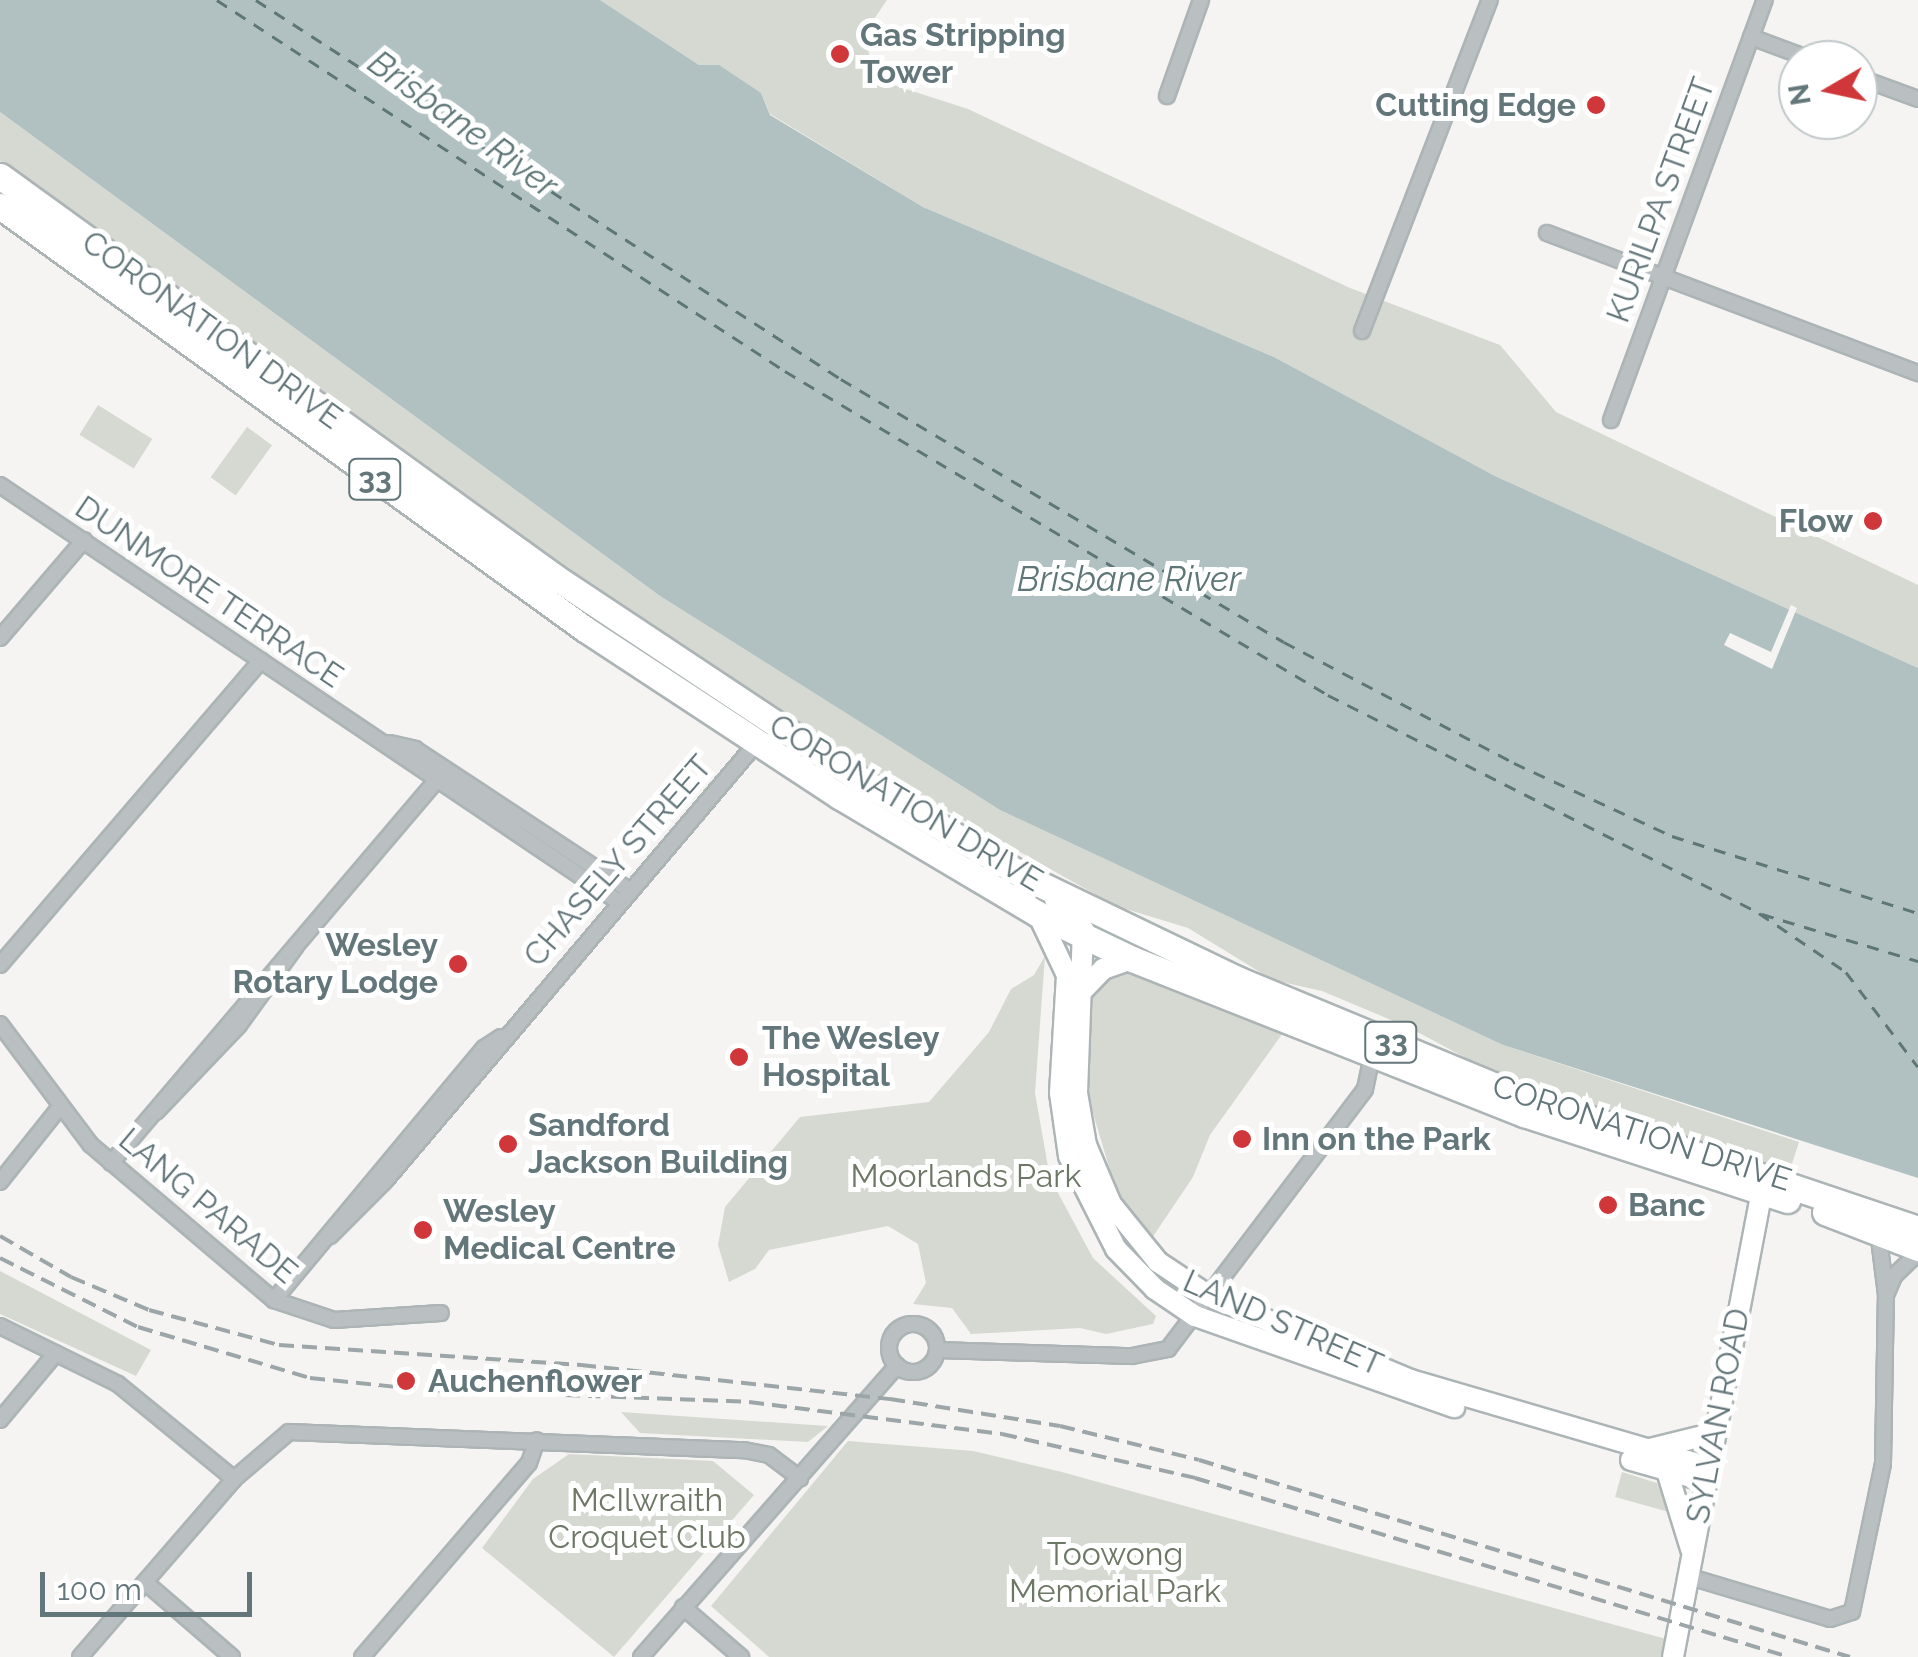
<!DOCTYPE html>
<html>
<head>
<meta charset="utf-8">
<style>
	body { margin:0 }
	#map { position:relative; width:1918px; height:1657px; overflow:hidden; background:#f5f4f2; font-family:Raleway,sans-serif }
	div>[style] { position:absolute }
	[style*='--x'] { left:calc(var(--x)*1px); top:calc(var(--y)*1px); width:calc(var(--w)*1px); rotate:calc(var(--a)*1deg) }
	.green>* { inset:0; background:#d6d9d1; transform-origin:0 0 }
	.water>* { inset:0; background:#b1c1c1 }
	.pier>* { inset:0; background:#f5f4f2 }
	.ferry>* { height:2.5px; margin-top:-1.25px; transform-origin:0; background:repeating-linear-gradient(90deg,#5e7676 0 12px,transparent 0 22px) }
	.roads { filter:drop-shadow(2px 0 #acb4b6) drop-shadow(-2px 0 #acb4b6) drop-shadow(0 2px #acb4b6) drop-shadow(0 -2px #acb4b6) }
	.street>* { height:14px; margin:-7px; padding:0 7px; transform-origin:7px; border-radius:7px; background:#bac0c1 }
	.street>.ring { margin:-7px; padding:0; box-sizing:content-box; background:none; border:14px solid #bac0c1; border-radius:50% }
	.secondary>* { height:20px; margin:-10px; padding:0 10px; transform-origin:10px; border-radius:10px; background:#fff }
	.highway>* { height:25px; margin:-12.5px; padding:0 12.5px; transform-origin:12.5px; border-radius:12.5px; background:#fff }
	.rail>* { height:4px; margin-top:-2px; transform-origin:0; background:repeating-linear-gradient(90deg,#9ca5a7 0 15px,transparent 0 23px) }
	.dots>* { width:28px; height:28px; translate:-50% -50%; box-sizing:border-box; border:5px solid #fff; border-radius:50% }
	span { translate:-50% -50%; white-space:nowrap; text-align:center; line-height:1.15; -webkit-text-stroke:10px #fff; paint-order:stroke }
	.shield-label span { padding:2px 8px; background:#fff; border:2px solid; border-radius:8px; -webkit-text-stroke-width:0 }
	.shield-label { font-size:30px; color:#63767a; font-weight:700 }
	.poi-label { font-size:32px; color:#63767a; font-weight:700 }
	.left { translate:0 -50%; text-align:left }
	.right { translate:-100% -50%; text-align:right }
	.street-label { font-size:32px; color:#63767a }
	.park-label { font-size:32px; color:#6d7765 }
	.water-label { font-size:35px; color:#5e7676; font-style:italic }
	.north { position:absolute; left:1778px; top:40px; width:100px; height:100px; box-sizing:border-box; background:#fff; border:2px solid #c1c8ca; border-radius:50%; rotate:261deg; font-size:28px; font-weight:700; line-height:40px; text-align:center; color:#63767a }
	.north::after { content:''; display:block; margin:auto; width:35px; height:45px; background:#d0373a; clip-path:polygon(50% 0,100% 100%,50% 72%,0 100%) }
	.scale { position:absolute; left:40px; top:1572px; width:212px; height:45px; box-sizing:border-box; border:5px solid #63767a; border-top:0; padding-left:12px; font-size:30px; line-height:35px; white-space:nowrap; color:#63767a; -webkit-text-stroke:8px #fff; paint-order:stroke }
</style>
</head>
<body>
<div id="map">
	<div class="green">
		<i style="clip-path:polygon(600px 0,887px 0,866px 31px,872px 78px,968px 109px,1350px 288px,1500px 345px,1556px 412px,1918px 585px,1918px 668px,1495px 476px,1274px 357px,923px 207px,770px 114px,761px 93px,699px 65px)"></i>
		<i style="clip-path:polygon(0 112px,660px 596px,1000px 810px,1503px 1045px,1799px 1142px,1789px 1173px,1505px 1079px,1410px 1028px,1322px 991px,1273px 980px,1188px 928px,1116px 906px,844px 753px,584px 584px,0 161px)"></i>
		<i style="left:98px;top:405px;width:64px;height:35px;rotate:32deg"></i>
		<i style="left:247px;top:427px;width:31px;height:62px;rotate:36deg"></i>
		<i style="clip-path:polygon(1045px 956px,1035px 1093px,1050px 1178px,1093px 1258px,1156px 1316px,1153px 1324px,1106px 1334px,1080px 1328px,971px 1334px,952px 1308px,913px 1304px,926px 1283px,918px 1244px,888px 1226px,769px 1250px,755px 1269px,729px 1282px,718px 1245px,725px 1207px,800px 1117px,929px 1102px,989px 1032px,1011px 989px,1034px 975px)"></i>
		<i style="clip-path:polygon(1124px 968px,1285px 1030px,1210px 1135px,1193px 1177px,1150px 1241px,1116px 1190px,1089px 1100px,1091px 998px,1096px 983px)"></i>
		<i style="clip-path:polygon(0 1271px,151px 1350px,136px 1376px,0 1314px)"></i>
		<i style="clip-path:polygon(621px 1412px,828px 1426px,808px 1442px,640px 1433px)"></i>
		<i style="clip-path:polygon(848px 1441px,973px 1451px,1062px 1472px,1666px 1639px,1662px 1657px,769px 1657px,711px 1606px)"></i>
		<i style="clip-path:polygon(569px 1454px,713px 1461px,754px 1495px,614px 1657px,482px 1548px,533px 1479px)"></i>
		<i style="clip-path:polygon(1622px 1472px,1657px 1483px,1669px 1512px,1615px 1497px)"></i>
	</div>
	<div class="water">
		<i style="clip-path:polygon(0 0,600px 0,699px 65px,719px 65px,761px 93px,770px 115px,923px 207px,1274px 357px,1495px 476px,1918px 668px,1918px 1178px,1503px 1045px,1000px 810px,660px 596px,0 112px)"></i>
	</div>
	<div class="pier">
		<i style="clip-path:polygon(1791px 605px,1797px 608px,1772px 669px,1724px 645px,1730px 633px,1771px 652px)"></i>
	</div>
	<div class="ferry">
		<i style="--x:217;--y:0;--w:678;--a:33.15"></i>
		<i style="--x:785;--y:371;--w:632;--a:30.82"></i>
		<i style="--x:1328;--y:695;--w:483;--a:26.8"></i>
		<i style="--x:1759;--y:913;--w:105;--a:34.1"></i>
		<i style="--x:1846;--y:972;--w:119;--a:52.8"></i>
		<i style="--x:256;--y:0;--w:697;--a:32.94"></i>
		<i style="--x:841;--y:379;--w:515;--a:30.7"></i>
		<i style="--x:1284;--y:642;--w:260;--a:27.7"></i>
		<i style="--x:1514;--y:763;--w:174;--a:24.8"></i>
		<i style="--x:1672;--y:836;--w:258;--a:17.4"></i>
		<i style="--x:1762;--y:914;--w:163;--a:16.8"></i>
	</div>
	<div class="roads">
		<div class="street">
			<i style="--x:1751;--y:37;--w:66;--a:20.4"></i>
			<i style="--x:1858;--y:77;--w:64;--a:20.1"></i>
			<i style="--x:1167;--y:96;--w:102;--a:-70.5"></i>
			<i style="--x:1547;--y:233;--w:397;--a:20.7"></i>
			<i style="--x:1362;--y:331;--w:355;--a:-68.9"></i>
			<i style="--x:1611;--y:420;--w:447;--a:-69.9"></i>
			<i style="--x:0;--y:485;--w:746;--a:33.97"></i>
			<i style="--x:0;--y:638;--w:129;--a:-49.4"></i>
			<i style="--x:390;--y:743;--w:26;--a:13"></i>
			<i style="--x:415;--y:749;--w:256;--a:33.4"></i>
			<i style="--x:0;--y:965;--w:401;--a:-49.4"></i>
			<i style="--x:0;--y:1024;--w:151;--a:53.1"></i>
			<i style="--x:91;--y:1145;--w:240;--a:40.3"></i>
			<i style="--x:274;--y:1300;--w:63;--a:18.4"></i>
			<i style="--x:334;--y:1320;--w:107;--a:-3.7"></i>
			<i style="--x:156;--y:1112;--w:120;--a:-46.3"></i>
			<i style="--x:239;--y:1025;--w:97;--a:-54.2"></i>
			<i style="--x:111;--y:1163;--w:502;--a:-49.61"></i>
			<i style="--x:0;--y:1182;--w:95;--a:-51.4"></i>
			<i style="--x:330;--y:1236;--w:78;--a:-45"></i>
			<i style="--x:385;--y:1181;--w:580;--a:-49.69"></i>
			<i style="--x:1886;--y:1295;--w:21;--a:-67"></i>
			<i style="--x:1894;--y:1276;--w:33;--a:-44"></i>
			<i style="--x:274;--y:1300;--w:328;--a:-50.2"></i>
			<i style="--x:484;--y:1048;--w:20;--a:-33"></i>
			<i class="ring" style="left:889px;top:1324px;width:34px;height:34px"></i>
			<i style="--x:0;--y:1326;--w:131;--a:26.2"></i>
			<i style="--x:118;--y:1384;--w:150;--a:39.3"></i>
			<i style="--x:937;--y:1350;--w:195;--a:1.8"></i>
			<i style="--x:1132;--y:1356;--w:37;--a:-11"></i>
			<i style="--x:1168;--y:1349;--w:326;--a:-52.8"></i>
			<i style="--x:1365;--y:1089;--w:35;--a:-78"></i>
			<i style="--x:0;--y:1420;--w:87;--a:-50.1"></i>
			<i style="--x:1687;--y:1576;--w:149;--a:16.7"></i>
			<i style="--x:1830;--y:1619;--w:23;--a:-18"></i>
			<i style="--x:1852;--y:1612;--w:152;--a:-78.2"></i>
			<i style="--x:1883;--y:1463;--w:168;--a:-89"></i>
			<i style="--x:1886;--y:1295;--w:64;--a:-97.1"></i>
			<i style="--x:145;--y:1582;--w:115;--a:40.8"></i>
			<i style="--x:683;--y:1607;--w:77;--a:40.8"></i>
			<i style="--x:80;--y:1657;--w:235;--a:-49.1"></i>
			<i style="--x:234;--y:1479;--w:72;--a:-40.5"></i>
			<i style="--x:289;--y:1432;--w:455;--a:2.3"></i>
			<i style="--x:744;--y:1450;--w:25;--a:11"></i>
			<i style="--x:769;--y:1455;--w:39;--a:37"></i>
			<i style="--x:362;--y:1657;--w:256;--a:-49.3"></i>
			<i style="--x:529;--y:1463;--w:24;--a:-71"></i>
			<i style="--x:641;--y:1657;--w:388;--a:-48.7"></i>
		</div>
		<div class="secondary">
			<i style="--x:1055;--y:899;--w:41;--a:47"></i>
			<i style="--x:1083;--y:929;--w:164;--a:92.1"></i>
			<i style="--x:1077;--y:1093;--w:53;--a:80.2"></i>
			<i style="--x:1086;--y:1145;--w:64;--a:67"></i>
			<i style="--x:1111;--y:1204;--w:75;--a:51"></i>
			<i style="--x:1158;--y:1262;--w:61;--a:33.7"></i>
			<i style="--x:1209;--y:1296;--w:219;--a:22.6"></i>
			<i style="--x:1411;--y:1380;--w:309;--a:16.3"></i>
			<i style="--x:1038;--y:914;--w:68;--a:64.6"></i>
			<i style="--x:1067;--y:975;--w:118;--a:93.4"></i>
			<i style="--x:1060;--y:1093;--w:64;--a:81.9"></i>
			<i style="--x:1069;--y:1156;--w:104;--a:63.2"></i>
			<i style="--x:1116;--y:1249;--w:56;--a:45.7"></i>
			<i style="--x:1155;--y:1289;--w:48;--a:34"></i>
			<i style="--x:1195;--y:1316;--w:275;--a:19.4"></i>
			<i style="--x:1081;--y:992;--w:32;--a:-46"></i>
			<i style="--x:1103;--y:969;--w:31;--a:-19"></i>
			<i style="--x:1646;--y:1450;--w:71;--a:-13.8"></i>
			<i style="--x:1631;--y:1460;--w:77;--a:15.8"></i>
			<i style="--x:1667;--y:1471;--w:82;--a:72.9"></i>
			<i style="--x:1673;--y:1657;--w:488;--a:-79.2"></i>
		</div>
		<div class="highway">
			<i style="--x:0;--y:176;--w:685;--a:35.85"></i>
			<i style="--x:555;--y:577;--w:371;--a:33.6"></i>
			<i style="--x:864;--y:782;--w:191;--a:30.5"></i>
			<i style="--x:1029;--y:879;--w:231;--a:25.7"></i>
			<i style="--x:1237;--y:979;--w:293;--a:22.5"></i>
			<i style="--x:1508;--y:1091;--w:433;--a:18.6"></i>
			<i style="--x:0;--y:206;--w:722;--a:35.87"></i>
			<i style="--x:585;--y:629;--w:304;--a:33.3"></i>
			<i style="--x:839;--y:796;--w:231;--a:30.7"></i>
			<i style="--x:1038;--y:914;--w:104;--a:25.6"></i>
			<i style="--x:1132;--y:959;--w:422;--a:21.6"></i>
			<i style="--x:1524;--y:1114;--w:277;--a:18.1"></i>
			<i style="--x:1825;--y:1212;--w:100;--a:21.2"></i>
		</div>
	</div>
	<div class="rail">
		<i style="--x:0;--y:1236;--w:82;--a:30"></i>
		<i style="--x:71;--y:1277;--w:85;--a:22.9"></i>
		<i style="--x:149;--y:1310;--w:135;--a:15.1"></i>
		<i style="--x:279;--y:1345;--w:303;--a:3.8"></i>
		<i style="--x:581;--y:1365;--w:311;--a:6.3"></i>
		<i style="--x:890;--y:1399;--w:172;--a:9"></i>
		<i style="--x:1060;--y:1426;--w:143;--a:13.7"></i>
		<i style="--x:1199;--y:1460;--w:680;--a:16.84"></i>
		<i style="--x:0;--y:1258;--w:154;--a:26.6"></i>
		<i style="--x:138;--y:1327;--w:179;--a:16.5"></i>
		<i style="--x:310;--y:1378;--w:118;--a:5.9"></i>
		<i style="--x:427;--y:1390;--w:322;--a:2.1"></i>
		<i style="--x:749;--y:1402;--w:255;--a:7.2"></i>
		<i style="--x:1002;--y:1434;--w:198;--a:12.8"></i>
		<i style="--x:1195;--y:1478;--w:620;--a:16.77"></i>
	</div>
	<div class="dots">
		<i style="left:840px;top:54px;background:#d0373a"></i>
		<i style="left:1596px;top:105px;background:#d0373a"></i>
		<i style="left:1873px;top:521px;background:#d0373a"></i>
		<i style="left:458px;top:964px;background:#d0373a"></i>
		<i style="left:739px;top:1057px;background:#d0373a"></i>
		<i style="left:1242px;top:1139px;background:#d0373a"></i>
		<i style="left:508px;top:1144px;background:#d0373a"></i>
		<i style="left:1608px;top:1205px;background:#d0373a"></i>
		<i style="left:423px;top:1230px;background:#d0373a"></i>
		<i style="left:406px;top:1381px;background:#d0373a"></i>
	</div>
	<div class="shield-label">
		<span style="left:375px;top:479px">33</span>
		<span style="left:1391px;top:1042px">33</span>
	</div>
	<div class="poi-label">
		<span class="left" style="left:860px;top:54px">Gas Stripping<br>Tower</span>
		<span class="right" style="left:1576px;top:105px">Cutting Edge</span>
		<span class="right" style="left:1853px;top:521px">Flow</span>
		<span class="right" style="left:438px;top:964px">Wesley<br>Rotary Lodge</span>
		<span class="left" style="left:762px;top:1057px">The Wesley<br>Hospital</span>
		<span class="left" style="left:528px;top:1144px">Sandford<br>Jackson Building</span>
		<span class="left" style="left:1262px;top:1139px">Inn on the Park</span>
		<span class="left" style="left:1628px;top:1205px">Banc</span>
		<span class="left" style="left:443px;top:1230px">Wesley<br>Medical Centre</span>
		<span class="left" style="left:428px;top:1381px">Auchenflower</span>
	</div>
	<div class="street-label">
		<span style="left:1661px;top:200px;rotate:-70deg">KURILPA STREET</span>
		<span style="left:212px;top:330px;rotate:36deg">CORONATION DRIVE</span>
		<span style="left:209px;top:592px;rotate:34deg">DUNMORE TERRACE</span>
		<span style="left:906px;top:803px;rotate:31deg">CORONATION DRIVE</span>
		<span style="left:618px;top:861px;rotate:-49deg">CHASELY STREET</span>
		<span style="left:1642px;top:1133px;rotate:18deg">CORONATION DRIVE</span>
		<span style="left:208px;top:1206px;rotate:40deg">LANG PARADE</span>
		<span style="left:1283px;top:1323px;rotate:24deg">LAND STREET</span>
		<span style="left:1718px;top:1416px;rotate:-79deg">SYLVAN ROAD</span>
	</div>
	<div class="park-label">
		<span style="left:966px;top:1176px">Moorlands Park</span>
		<span style="left:647px;top:1519px">McIlwraith<br>Croquet Club</span>
		<span style="left:1115px;top:1573px">Toowong<br>Memorial Park</span>
	</div>
	<div class="water-label">
		<span style="left:463px;top:124px;rotate:36deg">Brisbane River</span>
		<span style="left:1129px;top:579px">Brisbane River</span>
	</div>
	<div class="north">N</div>
	<div class="scale">100 m</div>
</div>
</body>
</html>
